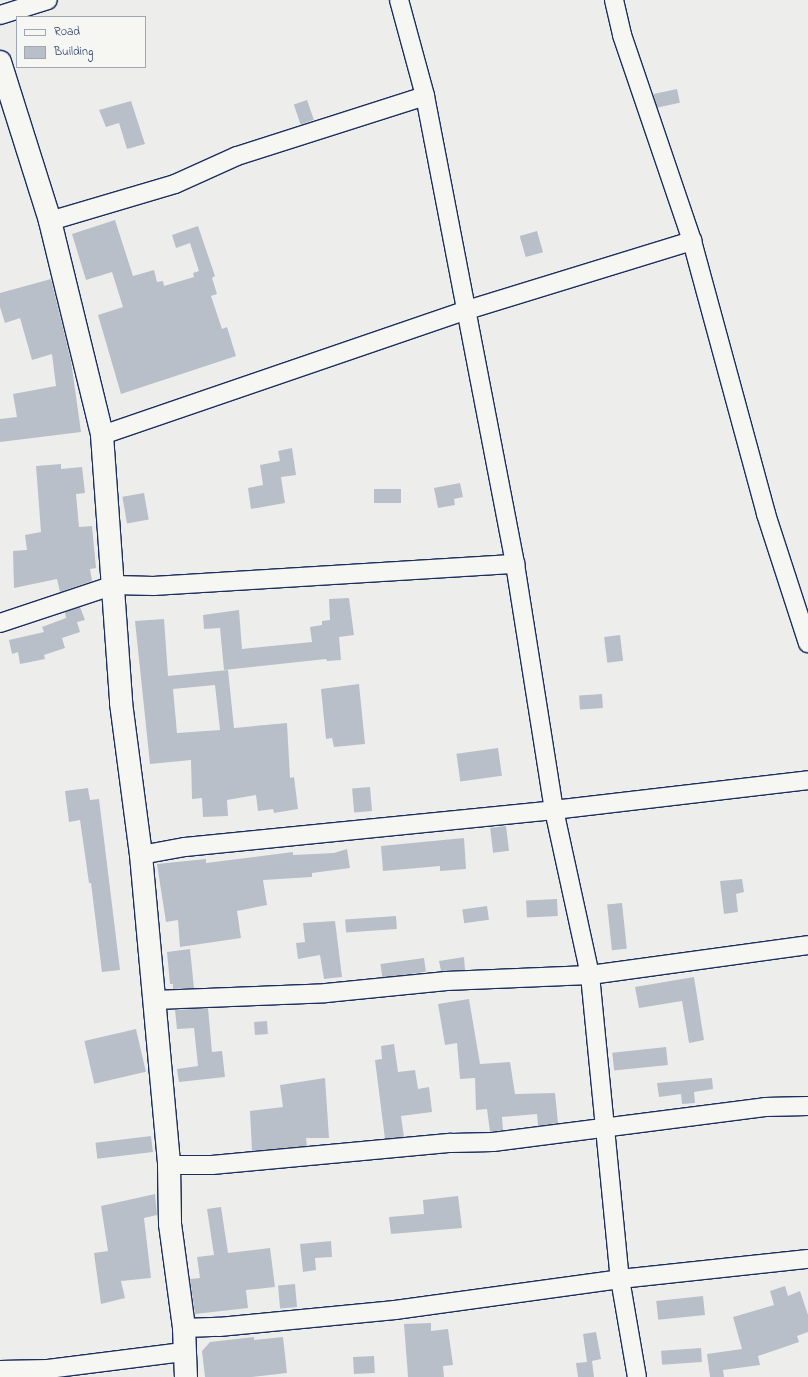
<!DOCTYPE html>
<html>
<head>
<meta charset="utf-8">
<style>
	body { margin:0 }
	#map { position:relative; width:808px; height:1377px; overflow:hidden; background:#edeeec; font-family:"Indie Flower",sans-serif }
	div>[style] { position:absolute }
	[style*='--x'] { left:calc(var(--x)*1px); top:calc(var(--y)*1px); width:calc(var(--w)*1px); rotate:calc(var(--a)*1deg) }
	.building>* { inset:0; background:#b9bfc8; transform-origin:0 0 }
	.roads { filter:drop-shadow(1px 0 #1b2f5e) drop-shadow(-1px 0 #1b2f5e) drop-shadow(0 1px #1b2f5e) drop-shadow(0 -1px #1b2f5e) }
	.minor>* { height:18px; margin:-9px; padding:0 9px; transform-origin:9px; border-radius:9px; background:#f6f6f2 }
	.tertiary>* { height:22px; margin:-11px; padding:0 11px; transform-origin:11px; border-radius:11px; background:#f6f6f2 }
	span { translate:-50% -50%; white-space:nowrap; text-align:center; line-height:1.15; -webkit-text-stroke:3.5px #f6f6f2; paint-order:stroke }
	.legend { position:absolute; left:16px; top:16px; width:130px; height:52px; box-sizing:border-box; background:#f6f6f2; border:1px solid #9ea6b7; margin:0; padding:5px 7px; list-style:none; font-size:12px; color:#1b2f5e }
	.legend li { display:flex; align-items:center; gap:8px; height:20px }
	.legend b { width:20px; border:1px solid #9ea6b7 }
</style>
</head>
<body>
<div id="map">
	<div class="building">
		<i style="left:677px;top:89px;width:14px;height:24px;rotate:78deg"></i>
		<i style="left:307px;top:100px;width:21px;height:14px;rotate:71deg"></i>
		<i style="clip-path:polygon(131px 101px,145px 144px,127px 149px,119px 123px,106px 127px,99px 110px)"></i>
		<i style="clip-path:polygon(115px 220px,133px 276px,154px 270px,157px 282px,163px 281px,164px 286px,194px 277px,193px 273px,199px 271px,190px 243px,176px 248px,172px 235px,198px 226px,215px 276px,212px 278px,217px 294px,211px 296px,222px 329px,227px 327px,236px 356px,121px 394px,98px 315px,123px 307px,112px 272px,86px 280px,72px 234px)"></i>
		<i style="left:537px;top:231px;width:22px;height:18px;rotate:74deg"></i>
		<i style="clip-path:polygon(51px 279px,71px 361px,81px 432px,0 442px,0 419px,17px 417px,13px 394px,56px 386px,52px 354px,32px 360px,20px 318px,5px 323px,0 307px,0 293px)"></i>
		<i style="clip-path:polygon(292px 448px,296px 475px,281px 477px,285px 503px,251px 509px,248px 488px,263px 485px,260px 465px,280px 461px,278px 451px)"></i>
		<i style="clip-path:polygon(61px 464px,61px 469px,82px 467px,85px 493px,76px 494px,79px 527px,92px 526px,96px 568px,90px 569px,92px 581px,60px 592px,57px 579px,14px 588px,13px 551px,27px 550px,25px 535px,41px 532px,36px 466px)"></i>
		<i style="clip-path:polygon(460px 483px,463px 497px,454px 499px,455px 505px,438px 508px,434px 488px)"></i>
		<i style="left:401px;top:489px;width:14px;height:27px;rotate:90deg"></i>
		<i style="left:144px;top:493px;width:27px;height:22px;rotate:80deg"></i>
		<i style="clip-path:polygon(349px 598px,354px 635px,339px 637px,341px 660px,327px 661px,326px 659px,224px 670px,220px 628px,204px 629px,203px 615px,239px 610px,242px 649px,312px 642px,310px 627px,322px 625px,322px 621px,330px 620px,329px 599px)"></i>
		<i style="clip-path:polygon(80px 607px,85px 620px,77px 622px,80px 632px,62px 638px,65px 648px,44px 655px,45px 659px,20px 664px,18px 652px,12px 654px,9px 640px,44px 632px,42px 627px,66px 618px,65px 612px)"></i>
		<i style="clip-path:polygon(evenodd,164px 619px,168px 676px,228px 670px,234px 728px,287px 723px,290px 778px,294px 777px,298px 809px,274px 813px,273px 809px,258px 811px,256px 795px,227px 800px,228px 816px,203px 817px,202px 798px,192px 799px,191px 760px,150px 764px,135px 621px,164px 619px,215px 685px,220px 730px,177px 733px,173px 689px,215px 685px)"></i>
		<i style="left:620px;top:635px;width:26px;height:16px;rotate:83deg"></i>
		<i style="clip-path:polygon(359px 684px,365px 744px,334px 747px,332px 738px,326px 739px,321px 689px)"></i>
		<i style="left:602px;top:694px;width:14px;height:23px;rotate:86deg"></i>
		<i style="left:498px;top:748px;width:28px;height:42px;rotate:82deg"></i>
		<i style="left:370px;top:787px;width:24px;height:18px;rotate:85deg"></i>
		<i style="clip-path:polygon(88px 788px,90px 800px,99px 799px,120px 970px,102px 972px,91px 883px,89px 883px,80px 820px,69px 822px,65px 791px)"></i>
		<i style="left:506px;top:826px;width:25px;height:16px;rotate:83deg"></i>
		<i style="clip-path:polygon(464px 838px,466px 869px,440px 871px,440px 866px,383px 871px,381px 846px)"></i>
		<i style="clip-path:polygon(347px 849px,350px 868px,312px 873px,312px 877px,263px 880px,267px 905px,237px 911px,241px 938px,180px 947px,178px 920px,166px 922px,157px 864px,206px 859px,206px 863px,293px 852px,293px 855px,334px 853px)"></i>
		<i style="clip-path:polygon(742px 879px,744px 892px,736px 894px,738px 912px,724px 914px,720px 881px)"></i>
		<i style="left:557px;top:899px;width:17px;height:31px;rotate:87deg"></i>
		<i style="left:622px;top:903px;width:46px;height:15px;rotate:84deg"></i>
		<i style="left:487px;top:906px;width:14px;height:25px;rotate:82deg"></i>
		<i style="left:396px;top:916px;width:13px;height:51px;rotate:86deg"></i>
		<i style="clip-path:polygon(335px 921px,342px 977px,324px 979px,320px 955px,298px 959px,296px 943px,305px 942px,303px 923px)"></i>
		<i style="clip-path:polygon(190px 949px,194px 988px,173px 989px,173px 984px,170px 984px,167px 952px)"></i>
		<i style="clip-path:polygon(464px 957px,465px 970px,441px 971px,439px 961px)"></i>
		<i style="left:424px;top:958px;width:14px;height:44px;rotate:82deg"></i>
		<i style="clip-path:polygon(694px 977px,704px 1040px,689px 1043px,682px 1001px,639px 1008px,635px 987px)"></i>
		<i style="clip-path:polygon(469px 999px,480px 1064px,510px 1062px,515px 1094px,555px 1093px,558px 1123px,538px 1126px,537px 1114px,502px 1117px,503px 1130px,490px 1132px,487px 1109px,476px 1110px,475px 1078px,460px 1079px,457px 1043px,445px 1045px,438px 1004px)"></i>
		<i style="clip-path:polygon(208px 1008px,212px 1052px,222px 1051px,225px 1077px,179px 1082px,177px 1069px,198px 1066px,194px 1028px,177px 1029px,175px 1010px)"></i>
		<i style="left:267px;top:1021px;width:13px;height:13px;rotate:86deg"></i>
		<i style="left:136px;top:1029px;width:44px;height:53px;rotate:77deg"></i>
		<i style="clip-path:polygon(394px 1044px,398px 1072px,415px 1070px,418px 1089px,429px 1087px,432px 1112px,401px 1116px,404px 1137px,385px 1139px,375px 1060px,382px 1059px,381px 1046px)"></i>
		<i style="left:666px;top:1047px;width:18px;height:54px;rotate:84deg"></i>
		<i style="clip-path:polygon(325px 1078px,329px 1138px,306px 1138px,307px 1146px,252px 1151px,250px 1111px,283px 1107px,280px 1085px)"></i>
		<i style="clip-path:polygon(712px 1078px,713px 1089px,694px 1092px,695px 1103px,682px 1104px,681px 1094px,659px 1097px,657px 1083px)"></i>
		<i style="left:151px;top:1136px;width:16px;height:56px;rotate:83deg"></i>
		<i style="clip-path:polygon(155px 1194px,157px 1215px,144px 1218px,151px 1278px,121px 1281px,125px 1298px,101px 1304px,94px 1253px,108px 1251px,101px 1206px)"></i>
		<i style="clip-path:polygon(458px 1196px,462px 1228px,391px 1234px,389px 1217px,424px 1214px,423px 1200px)"></i>
		<i style="clip-path:polygon(221px 1207px,228px 1253px,270px 1248px,275px 1287px,246px 1290px,248px 1308px,195px 1314px,190px 1279px,200px 1278px,197px 1257px,214px 1255px,207px 1209px)"></i>
		<i style="clip-path:polygon(331px 1241px,332px 1257px,315px 1258px,316px 1270px,303px 1272px,300px 1244px)"></i>
		<i style="left:295px;top:1284px;width:23px;height:17px;rotate:85deg"></i>
		<i style="clip-path:polygon(785px 1286px,788px 1296px,800px 1291px,808px 1315px,808px 1332px,797px 1336px,799px 1342px,758px 1356px,760px 1365px,723px 1370px,724px 1377px,710px 1377px,707px 1354px,742px 1349px,733px 1317px,774px 1305px,770px 1291px)"></i>
		<i style="left:703px;top:1296px;width:19px;height:47px;rotate:84deg"></i>
		<i style="clip-path:polygon(431px 1323px,431px 1331px,448px 1329px,453px 1365px,443px 1366px,444px 1377px,408px 1377px,404px 1324px)"></i>
		<i style="clip-path:polygon(596px 1332px,601px 1359px,592px 1361px,594px 1377px,578px 1377px,576px 1363px,587px 1362px,583px 1334px)"></i>
		<i style="clip-path:polygon(254px 1337px,254px 1340px,283px 1337px,287px 1373px,252px 1377px,205px 1377px,202px 1351px,210px 1342px)"></i>
		<i style="left:701px;top:1348px;width:14px;height:40px;rotate:86deg"></i>
		<i style="left:374px;top:1356px;width:17px;height:21px;rotate:87deg"></i>
	</div>
	<div class="roads">
		<div class="minor">
			<i style="--x:399;--y:0;--w:99;--a:74.8"></i>
			<i style="--x:425;--y:96;--w:477;--a:79.1"></i>
			<i style="--x:515;--y:564;--w:249;--a:81"></i>
			<i style="--x:554;--y:810;--w:169;--a:77.7"></i>
			<i style="--x:590;--y:975;--w:305;--a:84.4"></i>
			<i style="--x:620;--y:1279;--w:99;--a:80.2"></i>
			<i style="--x:614;--y:0;--w:36;--a:77"></i>
			<i style="--x:622;--y:35;--w:218;--a:71.2"></i>
			<i style="--x:692;--y:241;--w:283;--a:74.8"></i>
			<i style="--x:766;--y:514;--w:136;--a:72"></i>
			<i style="--x:0;--y:15;--w:50;--a:-17.4"></i>
			<i style="--x:50;--y:221;--w:130;--a:-16.5"></i>
			<i style="--x:175;--y:184;--w:68;--a:-24.3"></i>
			<i style="--x:237;--y:156;--w:197;--a:-17.7"></i>
			<i style="--x:102;--y:435;--w:383;--a:-18.9"></i>
			<i style="--x:464;--y:311;--w:239;--a:-17.1"></i>
			<i style="--x:0;--y:623;--w:120;--a:-18.4"></i>
			<i style="--x:114;--y:585;--w:40;--a:1.4"></i>
			<i style="--x:154;--y:586;--w:362;--a:-3.5"></i>
			<i style="--x:141;--y:855;--w:45;--a:-10.3"></i>
			<i style="--x:185;--y:847;--w:371;--a:-5.7"></i>
			<i style="--x:554;--y:810;--w:256;--a:-6.7"></i>
			<i style="--x:155;--y:1000;--w:171;--a:-2.3"></i>
			<i style="--x:326;--y:993;--w:121;--a:-5.7"></i>
			<i style="--x:446;--y:981;--w:144;--a:-2.4"></i>
			<i style="--x:590;--y:975;--w:220;--a:-7.8"></i>
			<i style="--x:169;--y:1165;--w:43;--a:0"></i>
			<i style="--x:212;--y:1165;--w:240;--a:-5.3"></i>
			<i style="--x:451;--y:1143;--w:42;--a:-1.4"></i>
			<i style="--x:493;--y:1142;--w:274;--a:-7.3"></i>
			<i style="--x:765;--y:1107;--w:43;--a:-1.3"></i>
			<i style="--x:184;--y:1328;--w:35;--a:-2"></i>
			<i style="--x:219;--y:1327;--w:177;--a:-5.5"></i>
			<i style="--x:395;--y:1310;--w:227;--a:-7.8"></i>
			<i style="--x:620;--y:1279;--w:189;--a:-6.1"></i>
			<i style="--x:0;--y:1370;--w:48;--a:-1.2"></i>
			<i style="--x:48;--y:1369;--w:136;--a:-7.2"></i>
		</div>
		<div class="tertiary">
			<i style="--x:0;--y:62;--w:167;--a:72.5"></i>
			<i style="--x:50;--y:221;--w:220;--a:76.3"></i>
			<i style="--x:102;--y:435;--w:269;--a:85.9"></i>
			<i style="--x:121;--y:703;--w:153;--a:82.5"></i>
			<i style="--x:141;--y:855;--w:311;--a:84.8"></i>
			<i style="--x:169;--y:1165;--w:59;--a:89"></i>
			<i style="--x:170;--y:1224;--w:105;--a:82.3"></i>
			<i style="--x:184;--y:1328;--w:49;--a:87.7"></i>
		</div>
	</div>
	<ul class="legend">
	<li><b style="height:5px;background:#f6f6f2"></b>Road</li>
	<li><b style="height:11px;background:#b9bfc8"></b>Building</li>
	</ul>
</div>
</body>
</html>
